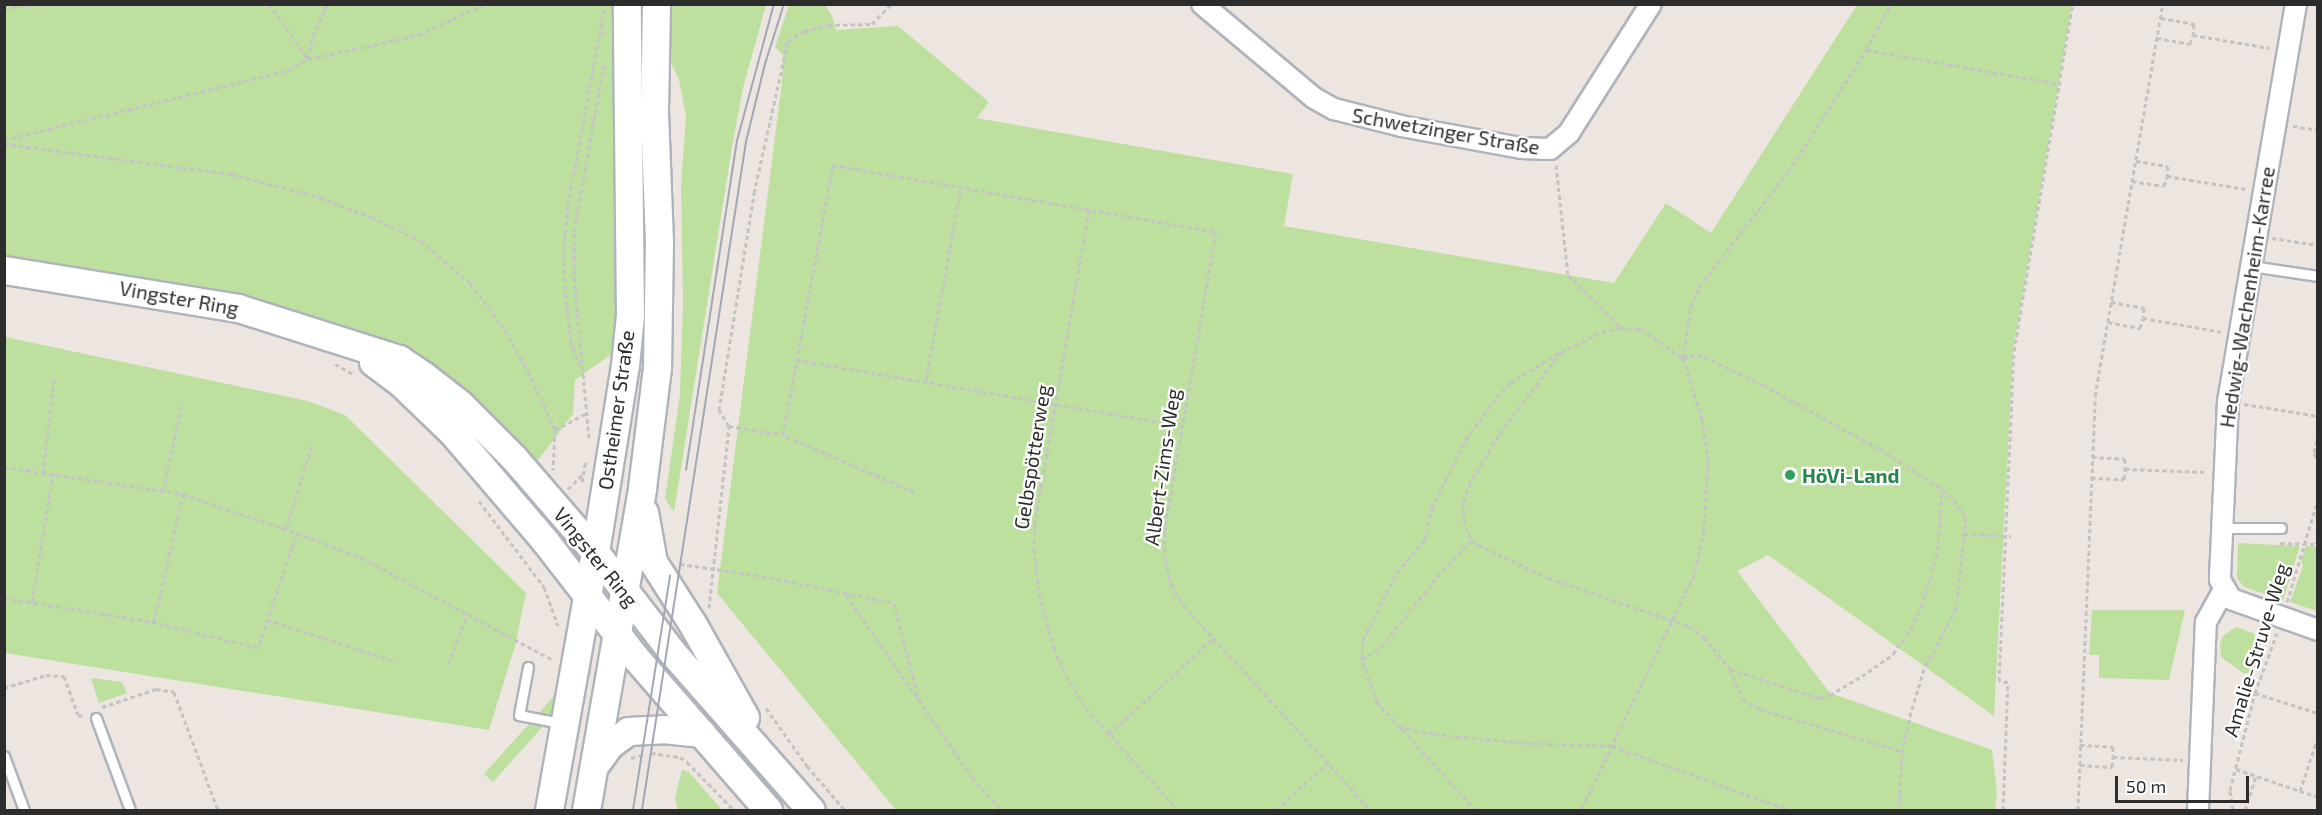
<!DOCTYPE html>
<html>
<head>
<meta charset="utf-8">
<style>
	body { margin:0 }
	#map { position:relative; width:2322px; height:815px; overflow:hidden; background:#ede5df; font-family:"Exo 2",sans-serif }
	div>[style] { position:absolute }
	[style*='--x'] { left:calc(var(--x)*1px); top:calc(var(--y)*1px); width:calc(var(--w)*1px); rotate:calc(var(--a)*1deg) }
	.green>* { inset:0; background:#bee09f; transform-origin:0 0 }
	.path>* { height:3px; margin-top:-1.5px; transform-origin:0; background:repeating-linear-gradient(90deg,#c4c4c4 0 4.5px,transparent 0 7.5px) }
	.roads { filter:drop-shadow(2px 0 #afb3bb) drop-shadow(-2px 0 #afb3bb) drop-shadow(0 2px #afb3bb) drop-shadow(0 -2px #afb3bb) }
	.service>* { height:9px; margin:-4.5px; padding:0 4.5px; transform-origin:4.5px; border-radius:4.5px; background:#fff }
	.minor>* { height:20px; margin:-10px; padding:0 10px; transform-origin:10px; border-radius:10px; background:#fff }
	.secondary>* { height:27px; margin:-13.5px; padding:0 13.5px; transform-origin:13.5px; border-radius:13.5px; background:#fff }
	.tram>* { height:1.5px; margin:-0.75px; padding:0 0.75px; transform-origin:0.75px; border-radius:0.75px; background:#a2a7b5 }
	.dots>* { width:16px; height:16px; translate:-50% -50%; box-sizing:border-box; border:3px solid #fff; border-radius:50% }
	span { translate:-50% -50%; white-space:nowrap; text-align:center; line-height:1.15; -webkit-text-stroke:4.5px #fff; paint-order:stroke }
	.street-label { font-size:20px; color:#2c2c2c }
	.leisure-label { font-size:20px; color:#27864d; font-weight:700 }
	.left { translate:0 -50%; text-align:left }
	.frame { position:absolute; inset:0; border:6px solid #2c2c2c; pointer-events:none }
	.scale { position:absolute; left:2115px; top:776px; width:134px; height:27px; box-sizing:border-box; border:3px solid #2c2c2c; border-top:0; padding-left:8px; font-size:18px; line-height:21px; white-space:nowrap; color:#2c2c2c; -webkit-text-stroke:4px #fff; paint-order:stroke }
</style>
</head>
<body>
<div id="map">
	<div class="green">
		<i style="clip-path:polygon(4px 5px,617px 5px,617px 350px,575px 380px,573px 414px,535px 464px,400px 350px,354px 331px,263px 303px,5px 258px)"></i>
		<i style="clip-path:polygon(668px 5px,766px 5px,743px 88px,732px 147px,674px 512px,665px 499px,680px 394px,683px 303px,681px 186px,686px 116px,679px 80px,671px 63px)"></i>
		<i style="clip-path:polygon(789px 5px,825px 5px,832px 16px,836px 30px,898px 26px,989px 102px,977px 118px,1293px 174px,1284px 226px,1614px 283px,1666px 203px,1711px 233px,1857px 5px,2072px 5px,2013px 351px,1994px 716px,1768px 555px,1737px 571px,1830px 693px,1992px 750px,1997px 792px,1995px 810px,896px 810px,717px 593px,782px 82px,783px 55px,775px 47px)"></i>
		<i style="clip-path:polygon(5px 337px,308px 401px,345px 415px,526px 593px,515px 646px,489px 730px,5px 653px)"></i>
		<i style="clip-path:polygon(457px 418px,511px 473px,558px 528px,557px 537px)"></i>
		<i style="clip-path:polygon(2238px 543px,2300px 546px,2283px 600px,2244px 587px,2237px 578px)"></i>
		<i style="clip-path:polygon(2306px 546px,2317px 547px,2317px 611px,2290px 602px,2303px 566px,2301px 561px)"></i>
		<i style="clip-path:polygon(2092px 610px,2185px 610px,2169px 680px,2099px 678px,2099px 655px,2089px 655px)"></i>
		<i style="clip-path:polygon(2236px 627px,2253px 633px,2261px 642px,2257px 666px,2252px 673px,2243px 673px,2221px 657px,2220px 644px,2223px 636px)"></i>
		<i style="left:583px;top:664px;width:12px;height:148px;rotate:42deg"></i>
		<i style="clip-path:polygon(91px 678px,122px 682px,127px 693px,99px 703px)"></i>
		<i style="clip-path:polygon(682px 770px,689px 772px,722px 810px,678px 810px,675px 798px)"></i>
	</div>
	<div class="path">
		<i style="--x:269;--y:4;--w:67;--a:54.7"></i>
		<i style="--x:4;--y:9;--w:33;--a:-9"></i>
		<i style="--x:2161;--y:18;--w:34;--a:10"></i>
		<i style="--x:2194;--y:24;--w:11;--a:95"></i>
		<i style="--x:601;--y:25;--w:10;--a:73"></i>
		<i style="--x:2157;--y:38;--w:34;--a:10"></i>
		<i style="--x:2190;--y:44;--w:9;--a:-72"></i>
		<i style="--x:2193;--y:35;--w:78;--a:9.6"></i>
		<i style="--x:1867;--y:50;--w:196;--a:10"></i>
		<i style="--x:308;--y:59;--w:24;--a:-78"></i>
		<i style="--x:313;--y:36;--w:35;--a:-66"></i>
		<i style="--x:2293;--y:126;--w:25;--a:9"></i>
		<i style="--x:4;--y:140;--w:293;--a:-13.8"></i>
		<i style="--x:289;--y:70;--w:22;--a:-30"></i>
		<i style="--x:308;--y:59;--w:114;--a:-12.2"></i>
		<i style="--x:419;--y:35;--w:73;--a:-25.2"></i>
		<i style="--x:4;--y:144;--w:229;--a:7.5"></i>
		<i style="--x:231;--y:174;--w:91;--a:14.6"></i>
		<i style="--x:319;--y:197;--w:56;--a:21"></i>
		<i style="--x:371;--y:217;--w:55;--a:25.6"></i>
		<i style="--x:421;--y:241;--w:65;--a:40.6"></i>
		<i style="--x:470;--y:283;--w:51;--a:52.9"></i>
		<i style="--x:501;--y:324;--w:54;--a:60.1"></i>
		<i style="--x:528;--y:371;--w:65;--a:65.4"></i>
		<i style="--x:555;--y:430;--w:40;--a:92.9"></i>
		<i style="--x:2136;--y:161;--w:32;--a:9"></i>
		<i style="--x:2168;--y:166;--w:10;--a:96"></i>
		<i style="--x:1556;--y:165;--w:111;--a:83.8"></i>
		<i style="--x:1568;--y:275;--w:75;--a:45"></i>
		<i style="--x:1621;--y:328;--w:20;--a:3"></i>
		<i style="--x:1641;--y:329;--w:51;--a:34.6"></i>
		<i style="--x:1683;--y:358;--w:64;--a:72.7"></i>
		<i style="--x:1702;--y:419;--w:41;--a:81.7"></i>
		<i style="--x:1708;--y:460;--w:70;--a:93.3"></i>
		<i style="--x:1704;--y:530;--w:46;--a:102.5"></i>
		<i style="--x:1694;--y:575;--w:261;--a:115.7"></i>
		<i style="--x:2132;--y:181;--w:32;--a:9"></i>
		<i style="--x:2164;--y:186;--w:10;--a:-73"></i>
		<i style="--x:2167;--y:176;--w:80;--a:9.3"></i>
		<i style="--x:1089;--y:210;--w:319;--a:99.8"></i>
		<i style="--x:1035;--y:524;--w:25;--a:92"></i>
		<i style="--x:1034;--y:549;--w:45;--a:83.7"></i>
		<i style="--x:1039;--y:594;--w:56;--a:74.5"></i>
		<i style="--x:1054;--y:648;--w:30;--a:67"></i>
		<i style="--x:1066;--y:676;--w:38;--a:58"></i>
		<i style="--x:1086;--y:708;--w:137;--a:48"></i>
		<i style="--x:2272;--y:238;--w:47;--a:8.7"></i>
		<i style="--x:2111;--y:302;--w:34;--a:10"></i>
		<i style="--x:2144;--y:308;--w:9;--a:96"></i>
		<i style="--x:2108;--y:322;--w:33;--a:11"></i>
		<i style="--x:2140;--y:328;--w:10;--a:-73"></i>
		<i style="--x:2143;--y:318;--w:80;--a:10"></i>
		<i style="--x:1561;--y:352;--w:105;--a:126.9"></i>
		<i style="--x:1498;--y:436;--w:55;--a:120.8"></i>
		<i style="--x:1470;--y:483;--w:21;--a:109"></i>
		<i style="--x:1463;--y:503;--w:17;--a:87"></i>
		<i style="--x:1464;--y:520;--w:22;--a:72"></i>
		<i style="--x:1471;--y:541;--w:85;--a:25.7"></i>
		<i style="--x:1548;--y:578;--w:149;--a:18.8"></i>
		<i style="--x:1689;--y:626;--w:19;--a:36"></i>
		<i style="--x:1704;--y:637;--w:41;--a:50.9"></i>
		<i style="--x:1730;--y:669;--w:33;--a:67"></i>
		<i style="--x:1743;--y:699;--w:19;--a:32"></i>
		<i style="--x:1759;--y:709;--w:149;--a:16.4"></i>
		<i style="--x:1683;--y:358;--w:16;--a:-15"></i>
		<i style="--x:1698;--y:354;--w:72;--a:25.5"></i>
		<i style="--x:1763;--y:385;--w:133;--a:28.7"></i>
		<i style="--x:1880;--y:449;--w:74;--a:32.8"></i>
		<i style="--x:1942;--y:489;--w:16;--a:43"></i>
		<i style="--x:1954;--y:500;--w:21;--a:55"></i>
		<i style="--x:1966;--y:517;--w:93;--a:96.2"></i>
		<i style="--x:1956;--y:609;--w:68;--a:118.1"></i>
		<i style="--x:1924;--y:669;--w:45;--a:106.8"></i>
		<i style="--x:1911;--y:712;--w:40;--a:103"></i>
		<i style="--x:1902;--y:751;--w:59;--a:92.9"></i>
		<i style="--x:1683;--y:358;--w:52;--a:-81.1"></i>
		<i style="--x:1691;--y:307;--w:22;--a:-68"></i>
		<i style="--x:1699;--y:287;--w:145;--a:-52.3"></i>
		<i style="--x:1788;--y:172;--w:145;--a:-57.4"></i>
		<i style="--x:1866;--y:50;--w:52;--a:-61.5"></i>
		<i style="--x:797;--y:360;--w:391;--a:9.7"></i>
		<i style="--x:335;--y:364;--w:21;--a:29"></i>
		<i style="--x:580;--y:366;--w:26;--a:-111"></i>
		<i style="--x:571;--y:342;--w:53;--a:-96.5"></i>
		<i style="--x:565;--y:289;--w:41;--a:-91.4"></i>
		<i style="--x:564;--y:248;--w:43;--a:-84.7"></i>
		<i style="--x:568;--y:205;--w:199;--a:-79.6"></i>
		<i style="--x:926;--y:380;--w:195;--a:-79.7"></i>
		<i style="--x:2244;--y:404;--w:75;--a:9.2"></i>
		<i style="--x:729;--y:426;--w:55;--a:9.5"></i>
		<i style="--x:555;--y:430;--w:36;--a:-28"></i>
		<i style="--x:2318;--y:433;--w:20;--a:101"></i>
		<i style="--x:2314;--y:453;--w:9;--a:63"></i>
		<i style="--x:589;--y:438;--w:164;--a:-95.3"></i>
		<i style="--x:574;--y:275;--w:44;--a:-90"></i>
		<i style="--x:574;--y:231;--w:169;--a:-79.8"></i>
		<i style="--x:2092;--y:457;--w:33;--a:3"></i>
		<i style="--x:2125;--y:459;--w:10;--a:90"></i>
		<i style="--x:4;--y:467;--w:181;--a:8.6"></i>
		<i style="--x:183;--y:494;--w:120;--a:18.9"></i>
		<i style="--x:297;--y:533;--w:121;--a:108.7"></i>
		<i style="--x:258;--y:648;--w:107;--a:-166"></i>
		<i style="--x:154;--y:622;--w:131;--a:-77.2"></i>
		<i style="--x:43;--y:473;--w:95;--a:-83.3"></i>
		<i style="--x:2091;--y:478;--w:33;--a:2"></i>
		<i style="--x:2124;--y:479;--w:10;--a:-84"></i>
		<i style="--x:2125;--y:469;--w:81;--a:2.1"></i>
		<i style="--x:582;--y:482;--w:22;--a:-80"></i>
		<i style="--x:568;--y:489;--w:20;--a:-45"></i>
		<i style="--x:163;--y:491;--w:89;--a:-77.7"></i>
		<i style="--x:914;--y:492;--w:143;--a:-156.5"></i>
		<i style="--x:783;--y:435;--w:275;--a:-79.5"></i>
		<i style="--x:833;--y:165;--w:389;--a:9.9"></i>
		<i style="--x:1216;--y:232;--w:304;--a:99.8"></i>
		<i style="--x:1164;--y:532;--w:28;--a:88"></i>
		<i style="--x:1165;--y:560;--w:25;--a:76"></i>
		<i style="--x:1171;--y:584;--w:24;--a:60"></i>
		<i style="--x:1183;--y:605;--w:278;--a:47.5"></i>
		<i style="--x:479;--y:501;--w:108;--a:52.9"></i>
		<i style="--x:544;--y:587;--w:41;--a:70.3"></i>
		<i style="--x:286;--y:529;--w:91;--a:-72.8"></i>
		<i style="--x:297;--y:533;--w:70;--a:21"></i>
		<i style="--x:362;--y:558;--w:217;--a:28.1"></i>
		<i style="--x:1964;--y:534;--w:47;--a:2.4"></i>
		<i style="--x:2280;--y:543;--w:38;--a:2"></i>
		<i style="--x:680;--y:564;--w:83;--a:8.3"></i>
		<i style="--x:762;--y:576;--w:135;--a:11.6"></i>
		<i style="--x:894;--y:603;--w:100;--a:75.5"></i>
		<i style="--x:846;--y:595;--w:221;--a:55.3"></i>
		<i style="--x:972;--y:777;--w:44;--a:48.7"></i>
		<i style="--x:4;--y:598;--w:152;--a:9.1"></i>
		<i style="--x:32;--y:602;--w:130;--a:-80.7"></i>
		<i style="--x:2287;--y:602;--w:108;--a:-73.2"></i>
		<i style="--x:709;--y:608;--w:183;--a:-83.7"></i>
		<i style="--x:729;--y:426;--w:19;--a:-122"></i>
		<i style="--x:719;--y:410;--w:220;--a:-80.8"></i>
		<i style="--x:754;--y:193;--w:156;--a:-77.4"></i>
		<i style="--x:788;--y:41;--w:19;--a:-32"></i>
		<i style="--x:804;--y:31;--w:25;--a:-14"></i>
		<i style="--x:828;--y:25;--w:44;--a:-1.3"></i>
		<i style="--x:872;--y:24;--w:28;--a:-46"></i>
		<i style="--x:267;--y:620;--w:137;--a:17.9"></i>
		<i style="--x:1362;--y:660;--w:23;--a:-34"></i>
		<i style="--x:1381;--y:647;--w:97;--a:-51.2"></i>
		<i style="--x:1442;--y:571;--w:42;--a:-46"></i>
		<i style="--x:448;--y:664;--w:55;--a:-68.6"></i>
		<i style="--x:1730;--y:669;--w:94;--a:18"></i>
		<i style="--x:1819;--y:698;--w:11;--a:-15"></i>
		<i style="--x:1830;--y:695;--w:37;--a:-31"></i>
		<i style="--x:1862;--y:676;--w:38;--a:-35"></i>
		<i style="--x:1893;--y:654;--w:31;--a:-54"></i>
		<i style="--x:1911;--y:629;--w:24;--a:-66"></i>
		<i style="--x:1921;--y:607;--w:29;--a:-72"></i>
		<i style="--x:1930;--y:579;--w:30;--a:-75"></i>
		<i style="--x:1938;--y:550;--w:61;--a:-86.2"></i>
		<i style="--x:4;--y:688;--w:44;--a:-17.2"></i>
		<i style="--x:46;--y:675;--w:18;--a:3"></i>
		<i style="--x:64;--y:676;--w:41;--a:70.3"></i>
		<i style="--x:78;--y:715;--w:6;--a:9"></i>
		<i style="--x:2255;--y:693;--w:66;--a:17.6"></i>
		<i style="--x:102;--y:707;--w:57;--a:-18.4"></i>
		<i style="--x:156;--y:689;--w:18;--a:9"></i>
		<i style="--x:174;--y:692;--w:126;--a:69.6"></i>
		<i style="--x:766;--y:708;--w:71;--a:54.7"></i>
		<i style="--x:807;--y:766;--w:58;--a:49.2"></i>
		<i style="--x:1399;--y:727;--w:36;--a:11"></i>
		<i style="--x:1434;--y:734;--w:91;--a:5.6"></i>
		<i style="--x:1525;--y:743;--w:87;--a:2"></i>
		<i style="--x:1612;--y:746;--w:189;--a:19.8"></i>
		<i style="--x:1109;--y:734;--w:141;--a:-42.4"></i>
		<i style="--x:2080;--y:745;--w:33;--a:3"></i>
		<i style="--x:2113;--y:747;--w:10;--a:90"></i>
		<i style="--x:651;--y:753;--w:29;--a:8"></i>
		<i style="--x:680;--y:757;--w:9;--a:36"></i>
		<i style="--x:687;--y:762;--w:67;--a:45.6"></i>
		<i style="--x:631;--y:758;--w:15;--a:-16"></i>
		<i style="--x:2080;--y:765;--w:32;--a:4"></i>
		<i style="--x:2112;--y:767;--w:10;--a:-84"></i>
		<i style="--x:2113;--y:757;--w:70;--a:2.5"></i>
		<i style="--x:2236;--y:769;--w:87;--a:18.9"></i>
		<i style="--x:2300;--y:791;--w:57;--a:-71.6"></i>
		<i style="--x:1276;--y:810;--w:70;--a:-42.1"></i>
		<i style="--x:1476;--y:810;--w:147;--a:-132.5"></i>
		<i style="--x:1377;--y:702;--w:45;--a:-109.7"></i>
		<i style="--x:1362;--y:660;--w:20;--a:-87"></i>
		<i style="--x:1363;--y:640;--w:76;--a:-63.4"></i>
		<i style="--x:1397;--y:572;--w:43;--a:-48.8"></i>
		<i style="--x:1425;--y:540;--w:33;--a:-78"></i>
		<i style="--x:1432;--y:508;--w:77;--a:-63.8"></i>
		<i style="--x:1466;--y:439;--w:52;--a:-53.6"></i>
		<i style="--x:1497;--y:397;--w:19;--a:-47"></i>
		<i style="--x:1510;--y:383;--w:60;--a:-31.3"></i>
		<i style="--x:1561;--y:352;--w:46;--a:-26"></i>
		<i style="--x:1602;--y:332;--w:19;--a:-12"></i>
		<i style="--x:2003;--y:810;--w:128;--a:-87.8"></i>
		<i style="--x:2008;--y:682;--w:9;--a:-174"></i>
		<i style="--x:1999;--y:681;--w:330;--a:-87.4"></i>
		<i style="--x:2014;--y:351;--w:352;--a:-80.4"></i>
		<i style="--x:2078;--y:810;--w:414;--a:-87.6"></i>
		<i style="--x:2095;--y:396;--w:398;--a:-80.2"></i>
		<i style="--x:2233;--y:810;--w:20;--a:-99"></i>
		<i style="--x:2230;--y:790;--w:100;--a:-75.5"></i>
		<i style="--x:2255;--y:693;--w:64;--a:-69.9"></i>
		<i style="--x:2245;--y:810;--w:36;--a:-72"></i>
	</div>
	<div class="roads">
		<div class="service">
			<i style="--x:2251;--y:266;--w:68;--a:8.5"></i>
			<i style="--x:2221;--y:528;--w:60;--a:0"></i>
			<i style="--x:528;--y:667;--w:49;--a:100.6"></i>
			<i style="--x:519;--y:715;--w:43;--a:10.8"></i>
			<i style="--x:96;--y:718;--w:98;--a:69.7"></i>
			<i style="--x:4;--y:756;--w:58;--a:69.7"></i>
		</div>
		<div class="minor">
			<i style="--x:1202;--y:4;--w:146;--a:40"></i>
			<i style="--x:1314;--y:98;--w:23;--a:29"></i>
			<i style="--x:1334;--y:109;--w:69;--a:14.2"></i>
			<i style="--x:1401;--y:126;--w:122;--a:10.4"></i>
			<i style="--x:1521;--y:148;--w:29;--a:2"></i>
			<i style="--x:1550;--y:149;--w:25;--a:-40"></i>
			<i style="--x:1569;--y:133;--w:153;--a:-57.6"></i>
			<i style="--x:2296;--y:4;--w:403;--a:99.7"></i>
			<i style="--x:2228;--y:401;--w:179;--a:92.6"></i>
			<i style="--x:2220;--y:580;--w:22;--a:60"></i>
			<i style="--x:2231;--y:599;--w:92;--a:19.6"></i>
			<i style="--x:2198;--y:810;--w:188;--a:-87.6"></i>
			<i style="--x:2206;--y:622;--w:37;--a:-61"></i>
		</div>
		<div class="secondary">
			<i style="--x:4;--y:270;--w:237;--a:9.2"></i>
			<i style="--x:238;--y:308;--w:169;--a:17.6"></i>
			<i style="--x:399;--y:359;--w:30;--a:34"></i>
			<i style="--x:424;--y:376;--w:46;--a:37.9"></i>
			<i style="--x:460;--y:404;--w:76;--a:45"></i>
			<i style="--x:514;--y:458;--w:124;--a:49.2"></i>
			<i style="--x:595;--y:552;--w:126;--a:52.4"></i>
			<i style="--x:672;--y:652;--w:210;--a:48.7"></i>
			<i style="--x:373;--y:362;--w:35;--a:37"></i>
			<i style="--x:401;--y:383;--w:71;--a:43.9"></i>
			<i style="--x:452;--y:432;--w:143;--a:49.5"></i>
			<i style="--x:545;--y:541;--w:147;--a:52.2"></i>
			<i style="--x:635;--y:657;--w:203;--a:49"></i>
			<i style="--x:644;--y:512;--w:51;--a:79.8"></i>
			<i style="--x:653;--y:562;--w:72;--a:57.4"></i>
			<i style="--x:692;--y:623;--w:108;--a:60.6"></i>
			<i style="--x:594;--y:766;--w:26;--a:-54"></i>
			<i style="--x:609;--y:745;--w:24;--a:-36"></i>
			<i style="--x:628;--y:731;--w:35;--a:-3"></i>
			<i style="--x:663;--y:729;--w:39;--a:6"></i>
			<i style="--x:549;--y:810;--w:262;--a:-79.9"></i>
			<i style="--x:595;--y:552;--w:189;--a:-80.9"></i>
			<i style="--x:625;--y:365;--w:50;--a:-84.3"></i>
			<i style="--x:630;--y:315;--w:311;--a:-90.6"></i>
			<i style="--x:586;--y:810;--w:327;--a:-80.1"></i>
			<i style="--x:642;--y:488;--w:121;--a:-82.9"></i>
			<i style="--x:657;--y:368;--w:126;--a:-89.1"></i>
			<i style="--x:659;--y:242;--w:132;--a:-92.2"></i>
			<i style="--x:654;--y:110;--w:106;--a:-88.9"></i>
		</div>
	</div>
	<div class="tram">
		<i style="--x:686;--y:470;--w:333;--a:-81.2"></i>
		<i style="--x:737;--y:141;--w:142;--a:-74.9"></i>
		<i style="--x:633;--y:810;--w:237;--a:-81"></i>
		<i style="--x:642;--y:810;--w:676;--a:-81.15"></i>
		<i style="--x:746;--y:142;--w:80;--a:-76.3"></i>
		<i style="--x:765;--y:64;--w:63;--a:-72.4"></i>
	</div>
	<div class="dots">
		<i style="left:1790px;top:475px;background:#2e9e5b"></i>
	</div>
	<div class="street-label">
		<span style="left:1446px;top:131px;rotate:10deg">Schwetzinger Straße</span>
		<span style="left:2247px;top:297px;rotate:-81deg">Hedwig-Wachenheim-Karree</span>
		<span style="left:179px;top:298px;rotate:10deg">Vingster Ring</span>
		<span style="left:616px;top:410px;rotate:-82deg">Ostheimer Straße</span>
		<span style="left:1032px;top:457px;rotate:-81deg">Gelbspötterweg</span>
		<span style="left:1162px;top:467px;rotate:-82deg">Albert-Zims-Weg</span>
		<span style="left:596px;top:557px;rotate:51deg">Vingster Ring</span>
		<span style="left:2256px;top:650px;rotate:-73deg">Amalie-Struve-Weg</span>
	</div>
	<div class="leisure-label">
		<span class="left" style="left:1802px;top:475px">HöVi-Land</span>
	</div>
	<div class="frame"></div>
	<div class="scale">50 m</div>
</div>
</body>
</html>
